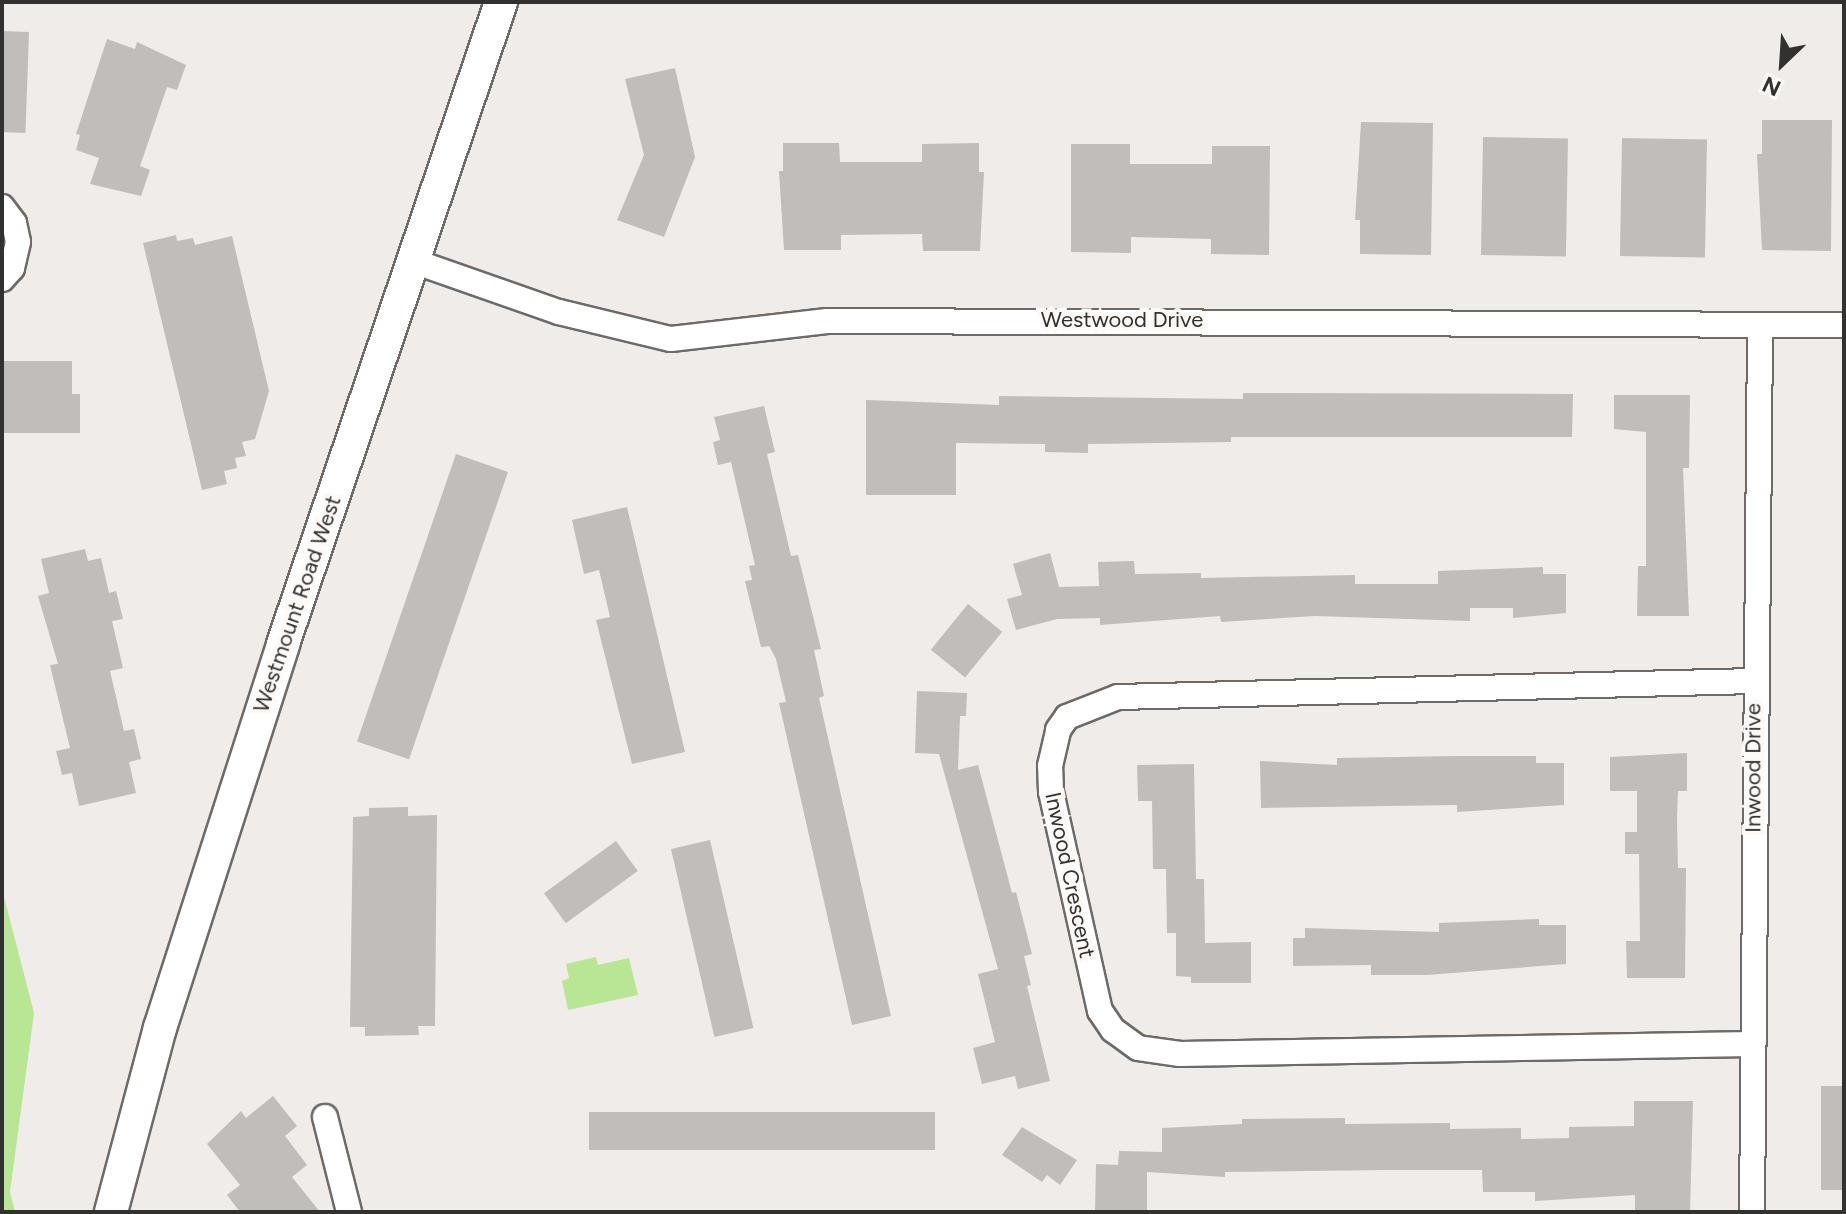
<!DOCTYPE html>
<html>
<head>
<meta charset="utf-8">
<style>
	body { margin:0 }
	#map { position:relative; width:1846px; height:1214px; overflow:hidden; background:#efece9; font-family:Figtree,sans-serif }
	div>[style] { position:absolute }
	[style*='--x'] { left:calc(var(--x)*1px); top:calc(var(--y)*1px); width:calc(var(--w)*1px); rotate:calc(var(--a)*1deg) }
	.green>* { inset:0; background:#b9e695 }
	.building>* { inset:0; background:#c0bdbb; transform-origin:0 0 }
	.roads { filter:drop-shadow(2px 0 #6d6a68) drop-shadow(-2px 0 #6d6a68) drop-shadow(0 2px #6d6a68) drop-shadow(0 -2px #6d6a68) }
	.minor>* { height:24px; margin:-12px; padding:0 12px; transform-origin:12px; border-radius:12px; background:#fff }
	.secondary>* { height:32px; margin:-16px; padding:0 16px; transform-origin:16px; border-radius:16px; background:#fff }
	span { translate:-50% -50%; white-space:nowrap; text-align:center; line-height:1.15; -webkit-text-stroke:8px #fcf9f6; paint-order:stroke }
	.street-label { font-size:22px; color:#323130 }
	.frame { position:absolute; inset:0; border:4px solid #323130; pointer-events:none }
	.north { position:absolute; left:1742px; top:24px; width:80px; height:80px; -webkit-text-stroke:6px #fcf9f6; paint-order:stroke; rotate:205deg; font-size:22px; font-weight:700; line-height:32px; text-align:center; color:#323130 }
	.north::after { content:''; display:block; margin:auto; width:28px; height:36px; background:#323130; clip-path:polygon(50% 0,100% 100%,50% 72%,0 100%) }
</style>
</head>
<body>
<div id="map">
	<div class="green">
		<i style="clip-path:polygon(2px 889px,34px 1013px,10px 1192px,15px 1212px,2px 1212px)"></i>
		<i style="clip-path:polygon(596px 957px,598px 965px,629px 958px,638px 995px,568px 1010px,562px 981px,569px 978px,566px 964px)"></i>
	</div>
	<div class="building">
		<i style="left:2px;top:31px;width:27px;height:101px;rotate:2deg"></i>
		<i style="clip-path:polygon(107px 39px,135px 49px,137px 42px,186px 65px,177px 90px,167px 87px,140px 166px,150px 170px,141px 196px,90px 184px,99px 158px,76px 150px,80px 135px,76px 134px)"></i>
		<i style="clip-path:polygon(675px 68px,695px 157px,664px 237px,617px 220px,644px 155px,625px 79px)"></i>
		<i style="clip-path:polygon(1762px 120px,1832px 120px,1831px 251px,1762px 250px,1757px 154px,1762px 154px)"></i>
		<i style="clip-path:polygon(1361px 122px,1433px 123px,1431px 255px,1360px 254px,1360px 220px,1355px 220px)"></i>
		<i style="left:1483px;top:137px;width:85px;height:118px;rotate:1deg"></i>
		<i style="left:1622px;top:138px;width:85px;height:118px;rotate:1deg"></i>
		<i style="clip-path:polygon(783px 143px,839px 143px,840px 162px,922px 162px,922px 144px,979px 143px,979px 172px,984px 172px,980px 251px,923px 251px,922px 234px,841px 235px,841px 250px,784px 250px,779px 171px,783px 171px)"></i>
		<i style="clip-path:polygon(1071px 144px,1130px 144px,1130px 164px,1212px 164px,1212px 146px,1270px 146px,1269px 255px,1211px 254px,1211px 239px,1131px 237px,1131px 253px,1071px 252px)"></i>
		<i style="clip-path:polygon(176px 235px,177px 241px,193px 238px,195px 245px,232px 236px,269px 391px,255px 439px,242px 442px,246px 456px,235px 458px,237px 468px,224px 471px,227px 484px,202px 490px,143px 243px)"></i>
		<i style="clip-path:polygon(2px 361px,72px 361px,72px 394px,80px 394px,80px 433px,2px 433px)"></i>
		<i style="clip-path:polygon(1243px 393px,1573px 394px,1572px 437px,1231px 437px,1231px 442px,1088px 444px,1088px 453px,1045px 452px,1045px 444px,956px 443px,956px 495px,866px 495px,866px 400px,999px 405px,999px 396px,1243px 399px)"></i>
		<i style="clip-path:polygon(1614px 395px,1690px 395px,1689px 468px,1683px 468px,1689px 616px,1637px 616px,1638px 566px,1646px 566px,1646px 432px,1614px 429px)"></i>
		<i style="clip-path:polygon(764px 406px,775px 452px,767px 454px,791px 556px,798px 555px,821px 649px,814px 650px,824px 696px,819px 698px,891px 1016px,852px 1025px,779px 703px,786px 702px,776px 659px,769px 646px,761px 647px,745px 581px,752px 580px,749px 566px,755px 565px,731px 462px,718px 465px,713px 442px,720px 440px,714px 417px)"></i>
		<i style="left:456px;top:454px;width:55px;height:304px;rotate:19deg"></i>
		<i style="clip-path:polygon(627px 507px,685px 752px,632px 764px,596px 620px,610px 617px,599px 570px,584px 574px,572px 520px)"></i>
		<i style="clip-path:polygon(85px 549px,88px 561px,101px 558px,109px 593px,116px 591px,123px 619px,112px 621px,123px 668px,110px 671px,124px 731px,134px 729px,141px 759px,129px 762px,136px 793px,79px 806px,72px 773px,62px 775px,56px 751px,70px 748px,50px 665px,58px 664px,38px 596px,49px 593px,41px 559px)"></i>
		<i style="clip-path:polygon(1050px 553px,1059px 587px,1099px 586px,1098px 562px,1134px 561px,1135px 574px,1201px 573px,1201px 578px,1355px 575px,1355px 584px,1438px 584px,1438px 571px,1543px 567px,1543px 574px,1566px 574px,1566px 613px,1513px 618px,1513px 608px,1470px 608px,1470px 621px,1315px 616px,1221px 622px,1220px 616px,1100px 625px,1100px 618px,1057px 619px,1016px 630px,1007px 599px,1022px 595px,1013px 564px)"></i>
		<i style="left:968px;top:604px;width:44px;height:59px;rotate:39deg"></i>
		<i style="clip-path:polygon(917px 691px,967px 693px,966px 716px,960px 716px,958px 770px,978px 765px,1012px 893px,1016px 892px,1032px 954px,1024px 956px,1031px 985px,1027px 986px,1050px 1081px,1018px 1089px,1015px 1076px,982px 1084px,973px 1048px,995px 1042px,978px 974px,998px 969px,939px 754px,915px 753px)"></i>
		<i style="clip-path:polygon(1687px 753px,1687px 791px,1678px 791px,1677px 818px,1678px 868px,1686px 868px,1685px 978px,1627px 978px,1626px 941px,1640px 941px,1639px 854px,1625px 854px,1625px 832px,1637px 832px,1637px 791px,1610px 791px,1610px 757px)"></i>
		<i style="clip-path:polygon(1456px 756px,1536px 756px,1536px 763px,1564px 763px,1564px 805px,1457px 812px,1457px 805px,1261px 808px,1260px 761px,1337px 765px,1337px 758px)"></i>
		<i style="clip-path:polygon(1194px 764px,1196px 879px,1204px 879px,1205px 943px,1251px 942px,1251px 983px,1191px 983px,1191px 977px,1176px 976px,1176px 933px,1167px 933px,1166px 869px,1153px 869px,1152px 801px,1138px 801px,1137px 765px)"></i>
		<i style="clip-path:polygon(408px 807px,408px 816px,437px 815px,435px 1026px,418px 1026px,419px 1035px,365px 1036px,365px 1027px,350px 1027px,353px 817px,369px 816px,369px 808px)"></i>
		<i style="left:710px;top:840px;width:193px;height:40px;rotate:77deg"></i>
		<i style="left:616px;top:841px;width:37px;height:89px;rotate:54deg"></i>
		<i style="clip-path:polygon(1539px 919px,1539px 925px,1566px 925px,1566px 964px,1427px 975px,1371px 975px,1371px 965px,1293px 966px,1293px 938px,1305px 938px,1305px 928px,1439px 932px,1439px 923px)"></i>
		<i style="left:1821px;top:1086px;width:23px;height:104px"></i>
		<i style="clip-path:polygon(273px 1096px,297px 1126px,285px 1136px,307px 1165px,292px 1177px,320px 1212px,240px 1212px,227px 1195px,240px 1185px,207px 1144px,241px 1111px,246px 1118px)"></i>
		<i style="clip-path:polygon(1634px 1101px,1693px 1101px,1690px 1212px,1635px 1212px,1635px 1195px,1535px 1201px,1535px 1192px,1483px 1192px,1482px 1170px,1385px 1170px,1225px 1172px,1225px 1177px,1147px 1172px,1147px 1212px,1095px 1211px,1096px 1164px,1118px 1165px,1119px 1151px,1162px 1152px,1162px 1128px,1242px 1124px,1242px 1119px,1345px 1118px,1345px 1124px,1450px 1123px,1450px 1129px,1521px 1128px,1521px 1139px,1569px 1138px,1569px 1127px,1634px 1126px)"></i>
		<i style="left:935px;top:1112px;width:38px;height:346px;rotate:90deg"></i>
		<i style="clip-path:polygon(1022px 1127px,1077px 1160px,1060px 1185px,1047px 1175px,1042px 1182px,1002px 1155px)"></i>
	</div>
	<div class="roads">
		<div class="minor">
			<i style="--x:2;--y:207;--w:20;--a:53"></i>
			<i style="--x:14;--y:223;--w:19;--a:78"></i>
			<i style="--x:18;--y:242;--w:27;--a:103"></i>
			<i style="--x:12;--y:268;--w:15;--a:132"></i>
			<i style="--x:413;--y:261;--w:155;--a:19.3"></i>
			<i style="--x:559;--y:312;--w:115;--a:13.6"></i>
			<i style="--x:671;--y:339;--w:157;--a:-6.6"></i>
			<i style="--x:827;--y:321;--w:1017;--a:0.23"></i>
			<i style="--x:1752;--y:1044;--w:572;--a:179"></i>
			<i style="--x:1180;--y:1054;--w:42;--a:-171.9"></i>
			<i style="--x:1138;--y:1048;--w:31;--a:-144"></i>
			<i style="--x:1113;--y:1030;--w:23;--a:-124"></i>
			<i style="--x:1100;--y:1011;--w:224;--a:-102.6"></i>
			<i style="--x:1051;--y:792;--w:26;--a:-92"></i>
			<i style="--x:1050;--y:766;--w:37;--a:-77"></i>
			<i style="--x:1058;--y:730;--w:16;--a:-55"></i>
			<i style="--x:1067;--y:717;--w:55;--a:-21.4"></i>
			<i style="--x:1118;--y:697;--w:636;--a:-1.44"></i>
			<i style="--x:325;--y:1117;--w:98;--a:75.8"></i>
			<i style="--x:1752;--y:1212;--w:887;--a:-89.48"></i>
		</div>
		<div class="secondary">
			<i style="--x:111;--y:1212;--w:190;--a:-75.1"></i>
			<i style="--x:160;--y:1028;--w:403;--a:-72.2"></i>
			<i style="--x:283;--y:644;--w:678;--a:-71.24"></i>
		</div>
	</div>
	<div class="street-label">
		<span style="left:1122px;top:320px">Westwood Drive</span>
		<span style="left:297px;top:604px;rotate:-71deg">Westmount Road West</span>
		<span style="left:1753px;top:768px;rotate:-90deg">Inwood Drive</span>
		<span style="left:1070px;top:875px;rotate:78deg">Inwood Crescent</span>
	</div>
	<div class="frame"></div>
	<div class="north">N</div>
</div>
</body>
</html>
